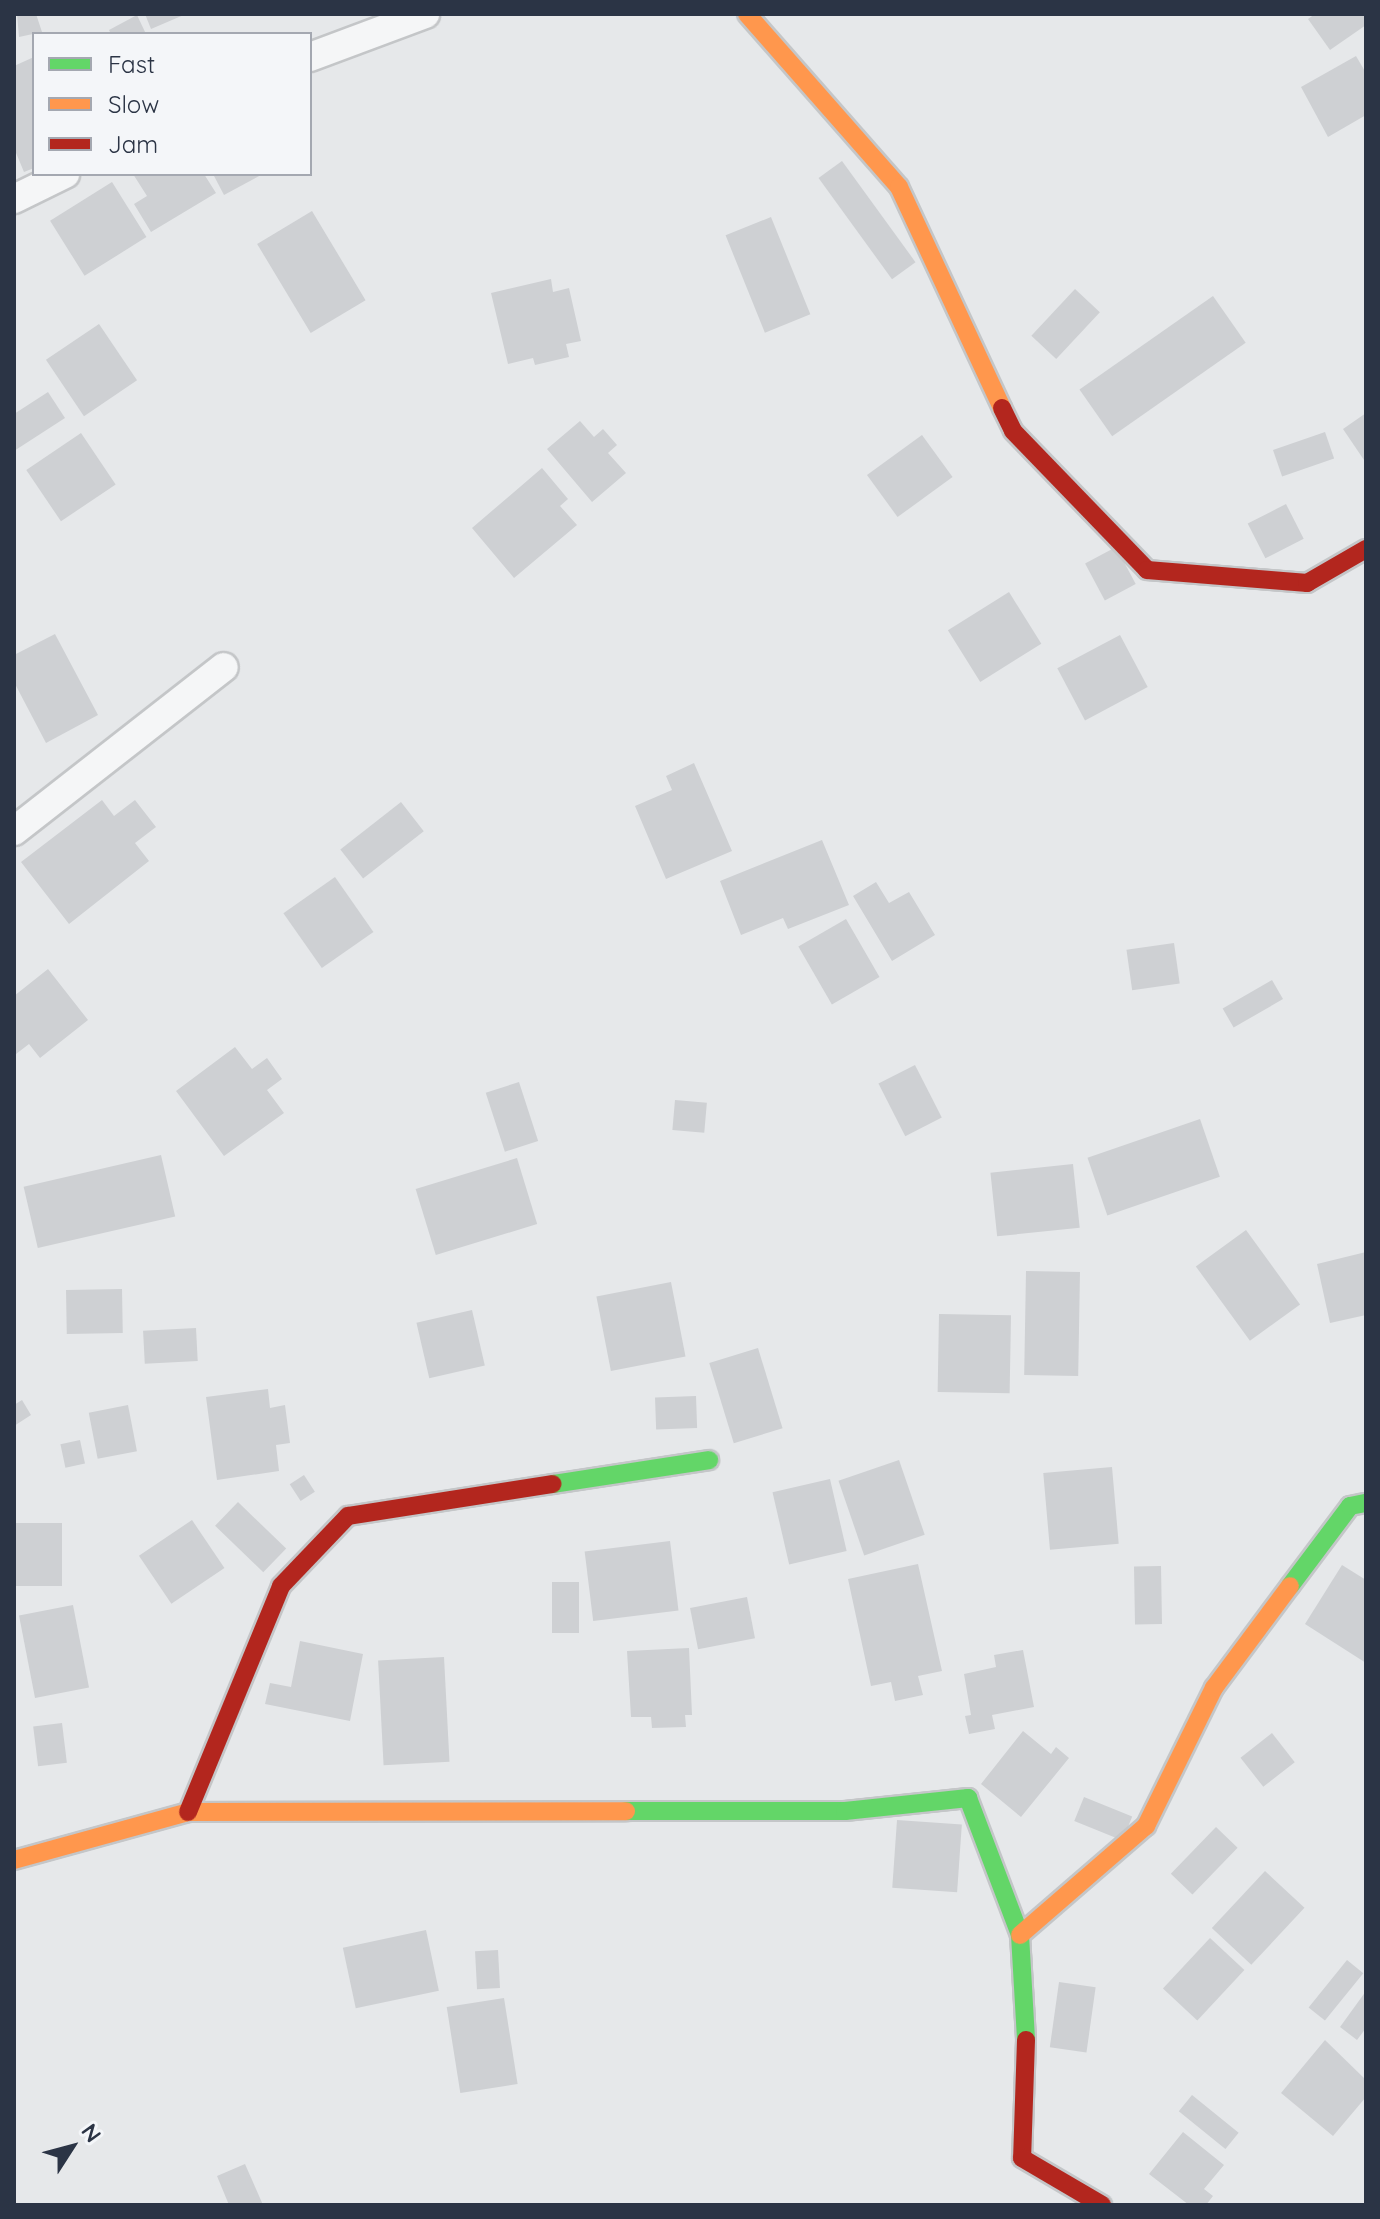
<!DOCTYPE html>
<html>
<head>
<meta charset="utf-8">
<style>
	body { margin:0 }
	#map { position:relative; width:1380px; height:2219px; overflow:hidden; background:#e6e8ea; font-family:Quicksand,sans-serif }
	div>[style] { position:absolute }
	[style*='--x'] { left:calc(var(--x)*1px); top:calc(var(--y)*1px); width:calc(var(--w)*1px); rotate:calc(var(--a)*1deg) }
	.building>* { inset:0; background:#ced0d3; transform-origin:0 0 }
	.roads { filter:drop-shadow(2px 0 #c4c6c8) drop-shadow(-2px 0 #c4c6c8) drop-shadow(0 2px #c4c6c8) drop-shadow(0 -2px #c4c6c8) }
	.street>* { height:28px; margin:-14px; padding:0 14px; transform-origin:14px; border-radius:14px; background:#f5f6f7 }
	.fast>* { height:18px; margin:-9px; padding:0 9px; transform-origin:9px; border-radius:9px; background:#63d668 }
	.slow>* { height:18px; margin:-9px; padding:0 9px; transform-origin:9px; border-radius:9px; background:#ff974d }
	.jam>* { height:18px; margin:-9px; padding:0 9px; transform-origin:9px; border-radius:9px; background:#b3261e }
	span { translate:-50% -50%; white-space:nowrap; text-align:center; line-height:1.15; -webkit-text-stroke:7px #f4f6f9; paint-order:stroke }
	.frame { position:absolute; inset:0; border:16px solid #2b3445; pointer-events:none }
	.legend { position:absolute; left:32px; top:32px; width:280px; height:144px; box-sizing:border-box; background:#f4f6f9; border:2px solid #a4a8b1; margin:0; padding:10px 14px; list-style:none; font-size:24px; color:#2b3445 }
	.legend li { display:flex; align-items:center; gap:16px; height:40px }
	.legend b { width:40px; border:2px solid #a4a8b1 }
	.north { position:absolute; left:32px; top:2107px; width:80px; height:80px; -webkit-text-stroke:6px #f4f6f9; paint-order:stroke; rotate:54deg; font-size:22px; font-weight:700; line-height:32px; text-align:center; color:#2b3445 }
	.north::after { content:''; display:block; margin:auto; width:28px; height:36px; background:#2b3445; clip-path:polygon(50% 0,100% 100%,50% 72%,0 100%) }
</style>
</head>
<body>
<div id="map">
	<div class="building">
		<i style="clip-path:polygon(17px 14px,36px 14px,42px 32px,19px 37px)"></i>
		<i style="clip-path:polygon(145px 14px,186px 14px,151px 29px)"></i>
		<i style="clip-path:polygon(1315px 14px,1366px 14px,1366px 25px,1330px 50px,1308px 19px)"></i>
		<i style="clip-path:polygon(137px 15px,146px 34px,111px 34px,109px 30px)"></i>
		<i style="clip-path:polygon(1356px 56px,1366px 73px,1366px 115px,1328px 137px,1301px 87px)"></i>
		<i style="clip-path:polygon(34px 57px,34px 168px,24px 172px,14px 148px,14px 66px)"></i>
		<i style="left:842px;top:161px;width:125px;height:29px;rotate:54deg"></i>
		<i style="clip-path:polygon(133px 174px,204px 174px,216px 193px,151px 232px,134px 204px,147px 196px)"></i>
		<i style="clip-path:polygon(213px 174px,263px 174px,224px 195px)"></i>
		<i style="left:112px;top:182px;width:65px;height:73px;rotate:58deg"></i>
		<i style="left:312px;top:211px;width:104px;height:64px;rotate:59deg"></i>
		<i style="left:771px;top:217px;width:105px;height:49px;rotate:68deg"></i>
		<i style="clip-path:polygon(551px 279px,553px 292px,569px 288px,581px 341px,566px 344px,569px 357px,535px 365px,533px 358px,508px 364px,491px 293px)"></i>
		<i style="left:1075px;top:289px;width:34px;height:64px;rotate:43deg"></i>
		<i style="left:1213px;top:296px;width:57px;height:163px;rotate:55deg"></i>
		<i style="left:99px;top:324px;width:68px;height:64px;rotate:56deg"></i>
		<i style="clip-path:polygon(48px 392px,65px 418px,14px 451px,14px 414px)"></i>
		<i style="clip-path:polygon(1366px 413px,1366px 463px,1343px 429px)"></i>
		<i style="clip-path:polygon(580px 421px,594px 437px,603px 429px,617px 445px,608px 453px,626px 473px,592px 502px,547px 449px)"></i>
		<i style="left:1325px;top:432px;width:28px;height:55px;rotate:71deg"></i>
		<i style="left:81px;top:433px;width:62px;height:66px;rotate:56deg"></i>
		<i style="left:922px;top:435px;width:52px;height:68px;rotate:54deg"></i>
		<i style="clip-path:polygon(542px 468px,568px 499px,560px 506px,577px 525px,514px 578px,472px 528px)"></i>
		<i style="left:1286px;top:504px;width:39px;height:43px;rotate:63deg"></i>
		<i style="left:1116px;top:547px;width:42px;height:35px;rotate:62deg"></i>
		<i style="left:1009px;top:592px;width:61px;height:72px;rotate:58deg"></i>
		<i style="clip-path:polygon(55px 634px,98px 715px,46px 743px,14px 682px,14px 655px)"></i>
		<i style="left:1120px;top:635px;width:59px;height:71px;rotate:62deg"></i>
		<i style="clip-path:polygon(694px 763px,732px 851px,666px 879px,635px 806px,672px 790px,666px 776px)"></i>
		<i style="clip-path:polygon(102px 800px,114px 816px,135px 800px,156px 827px,135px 843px,149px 861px,69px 924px,21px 862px)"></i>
		<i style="left:401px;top:802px;width:37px;height:77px;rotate:52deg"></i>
		<i style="clip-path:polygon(822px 840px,849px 905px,788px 929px,783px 918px,741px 935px,720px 881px)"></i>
		<i style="left:335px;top:877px;width:67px;height:63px;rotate:55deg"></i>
		<i style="clip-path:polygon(876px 882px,889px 903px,909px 892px,935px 935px,892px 961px,853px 896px)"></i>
		<i style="left:846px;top:919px;width:67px;height:55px;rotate:60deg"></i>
		<i style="left:1174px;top:943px;width:41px;height:48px;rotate:82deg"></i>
		<i style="clip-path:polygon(48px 969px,88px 1020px,40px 1058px,29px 1044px,16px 1054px,14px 996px)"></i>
		<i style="left:1272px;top:980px;width:22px;height:57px;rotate:60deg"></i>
		<i style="clip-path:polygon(235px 1047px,252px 1069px,267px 1058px,282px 1079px,267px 1090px,284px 1113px,224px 1156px,176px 1091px)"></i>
		<i style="left:915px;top:1065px;width:59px;height:41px;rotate:63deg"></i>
		<i style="left:519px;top:1082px;width:62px;height:35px;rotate:72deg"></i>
		<i style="left:675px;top:1100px;width:32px;height:30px;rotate:5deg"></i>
		<i style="left:1200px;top:1119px;width:61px;height:119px;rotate:71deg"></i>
		<i style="left:161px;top:1155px;width:63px;height:141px;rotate:77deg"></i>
		<i style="left:517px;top:1158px;width:69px;height:106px;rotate:73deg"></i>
		<i style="left:1073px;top:1164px;width:64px;height:83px;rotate:84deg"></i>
		<i style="left:1246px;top:1230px;width:92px;height:62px;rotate:54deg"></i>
		<i style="clip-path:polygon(1366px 1252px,1366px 1315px,1330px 1323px,1317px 1264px)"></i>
		<i style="left:1026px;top:1271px;width:54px;height:104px;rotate:1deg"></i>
		<i style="left:671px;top:1282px;width:76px;height:76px;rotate:79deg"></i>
		<i style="left:122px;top:1289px;width:44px;height:56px;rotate:89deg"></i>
		<i style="left:472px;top:1310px;width:57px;height:57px;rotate:77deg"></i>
		<i style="left:939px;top:1314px;width:72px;height:78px;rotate:1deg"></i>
		<i style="left:196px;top:1328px;width:33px;height:53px;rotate:87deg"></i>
		<i style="left:758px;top:1348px;width:84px;height:51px;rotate:73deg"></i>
		<i style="clip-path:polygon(268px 1389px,270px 1408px,285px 1405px,290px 1443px,276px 1445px,279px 1471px,217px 1480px,206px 1397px)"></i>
		<i style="left:696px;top:1396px;width:32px;height:41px;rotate:88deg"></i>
		<i style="clip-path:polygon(22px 1400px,31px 1415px,14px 1426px,14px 1405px)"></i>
		<i style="left:128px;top:1405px;width:47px;height:40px;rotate:79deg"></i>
		<i style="left:80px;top:1440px;width:24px;height:20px;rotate:78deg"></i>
		<i style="left:899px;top:1460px;width:79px;height:64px;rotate:71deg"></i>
		<i style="left:1112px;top:1467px;width:77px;height:69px;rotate:85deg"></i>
		<i style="left:304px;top:1475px;width:20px;height:17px;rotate:57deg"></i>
		<i style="left:830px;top:1479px;width:74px;height:59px;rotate:77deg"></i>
		<i style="left:238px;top:1502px;width:67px;height:33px;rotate:44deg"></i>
		<i style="left:192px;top:1520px;width:58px;height:64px;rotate:56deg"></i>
		<i style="left:15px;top:1523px;width:47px;height:63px"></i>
		<i style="left:670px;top:1541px;width:70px;height:86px;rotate:83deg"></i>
		<i style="clip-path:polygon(918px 1564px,942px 1671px,918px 1676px,923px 1695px,895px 1701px,891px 1682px,871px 1686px,848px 1579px)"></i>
		<i style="clip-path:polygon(1342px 1565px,1366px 1580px,1366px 1663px,1305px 1624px)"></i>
		<i style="left:1161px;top:1566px;width:58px;height:27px;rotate:89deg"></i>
		<i style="left:552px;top:1582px;width:27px;height:51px"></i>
		<i style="left:747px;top:1597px;width:42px;height:58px;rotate:79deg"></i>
		<i style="left:73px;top:1605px;width:84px;height:55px;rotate:79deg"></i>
		<i style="clip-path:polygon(300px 1641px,363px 1654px,350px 1721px,265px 1704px,270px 1683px,291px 1687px)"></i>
		<i style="clip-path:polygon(689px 1648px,692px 1715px,685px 1715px,686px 1727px,652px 1728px,651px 1717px,631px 1717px,627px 1651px)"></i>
		<i style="clip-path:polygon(1023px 1650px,1034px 1707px,992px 1715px,995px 1729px,969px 1734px,965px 1716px,971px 1715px,964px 1674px,996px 1667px,994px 1655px)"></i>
		<i style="left:444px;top:1657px;width:105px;height:66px;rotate:87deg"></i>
		<i style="left:62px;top:1723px;width:40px;height:29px;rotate:83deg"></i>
		<i style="clip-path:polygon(1023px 1731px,1051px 1754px,1056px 1747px,1069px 1758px,1021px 1817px,981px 1784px)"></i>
		<i style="left:1272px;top:1733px;width:37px;height:40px;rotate:52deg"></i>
		<i style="left:1084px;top:1797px;width:52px;height:26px;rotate:22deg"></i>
		<i style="left:897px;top:1820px;width:65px;height:68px;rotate:4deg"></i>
		<i style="left:1216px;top:1827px;width:30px;height:65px;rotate:44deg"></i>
		<i style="left:1265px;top:1871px;width:54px;height:78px;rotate:43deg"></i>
		<i style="left:426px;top:1930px;width:62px;height:85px;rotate:78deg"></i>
		<i style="left:1210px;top:1938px;width:47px;height:69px;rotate:43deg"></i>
		<i style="left:498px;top:1950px;width:38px;height:23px;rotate:87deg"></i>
		<i style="left:1347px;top:1960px;width:21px;height:61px;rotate:39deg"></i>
		<i style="left:1059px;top:1982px;width:37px;height:66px;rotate:8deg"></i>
		<i style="clip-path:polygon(1366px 1991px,1366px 2028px,1357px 2040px,1340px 2027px)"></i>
		<i style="left:504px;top:1998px;width:87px;height:58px;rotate:81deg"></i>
		<i style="clip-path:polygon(1325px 2040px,1366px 2080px,1366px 2097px,1333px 2136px,1281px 2093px)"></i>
		<i style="left:1192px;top:2095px;width:60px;height:21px;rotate:39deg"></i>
		<i style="clip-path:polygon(1183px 2132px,1224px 2165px,1204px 2189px,1213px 2196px,1206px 2205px,1189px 2205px,1149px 2174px)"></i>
		<i style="clip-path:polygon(245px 2164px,263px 2205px,229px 2205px,217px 2176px)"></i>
	</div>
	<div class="roads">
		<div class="street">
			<i style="--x:310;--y:57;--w:123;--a:-20.5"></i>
			<i style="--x:14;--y:199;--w:57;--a:-26.1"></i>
			<i style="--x:14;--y:831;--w:266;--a:-38"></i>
		</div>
		<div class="fast">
			<i style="--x:553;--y:1484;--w:158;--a:-8.7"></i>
			<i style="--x:1290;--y:1586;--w:100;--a:-53.1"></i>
			<i style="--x:1350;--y:1506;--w:16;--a:-11"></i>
			<i style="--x:626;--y:1811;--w:219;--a:0"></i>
			<i style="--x:845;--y:1811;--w:124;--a:-6"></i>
			<i style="--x:968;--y:1798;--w:147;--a:69.2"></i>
			<i style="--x:1020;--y:1935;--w:105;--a:86.7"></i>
		</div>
		<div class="slow">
			<i style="--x:747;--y:14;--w:230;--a:48.7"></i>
			<i style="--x:899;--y:187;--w:244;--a:65"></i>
			<i style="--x:14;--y:1860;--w:180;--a:-15.4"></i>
			<i style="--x:188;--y:1812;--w:438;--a:-0.1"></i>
			<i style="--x:1020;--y:1935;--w:167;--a:-40.9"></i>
			<i style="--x:1146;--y:1826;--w:154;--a:-63.8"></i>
			<i style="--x:1214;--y:1688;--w:127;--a:-53.3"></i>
		</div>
		<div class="jam">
			<i style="--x:1002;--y:408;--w:25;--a:64"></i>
			<i style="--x:1013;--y:431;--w:193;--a:46"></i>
			<i style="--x:1147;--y:570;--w:161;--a:4.6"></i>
			<i style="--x:1307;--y:583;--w:68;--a:-30"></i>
			<i style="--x:188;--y:1812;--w:244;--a:-67.6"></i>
			<i style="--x:281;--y:1586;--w:97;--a:-46.3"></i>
			<i style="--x:348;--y:1516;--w:207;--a:-8.9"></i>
			<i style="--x:1026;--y:2040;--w:118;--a:91.9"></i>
			<i style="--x:1022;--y:2158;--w:93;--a:30.4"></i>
		</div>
	</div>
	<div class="frame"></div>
	<ul class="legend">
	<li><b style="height:10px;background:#63d668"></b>Fast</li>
	<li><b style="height:10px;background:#ff974d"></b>Slow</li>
	<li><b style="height:10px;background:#b3261e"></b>Jam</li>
	</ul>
	<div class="north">N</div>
</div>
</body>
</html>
